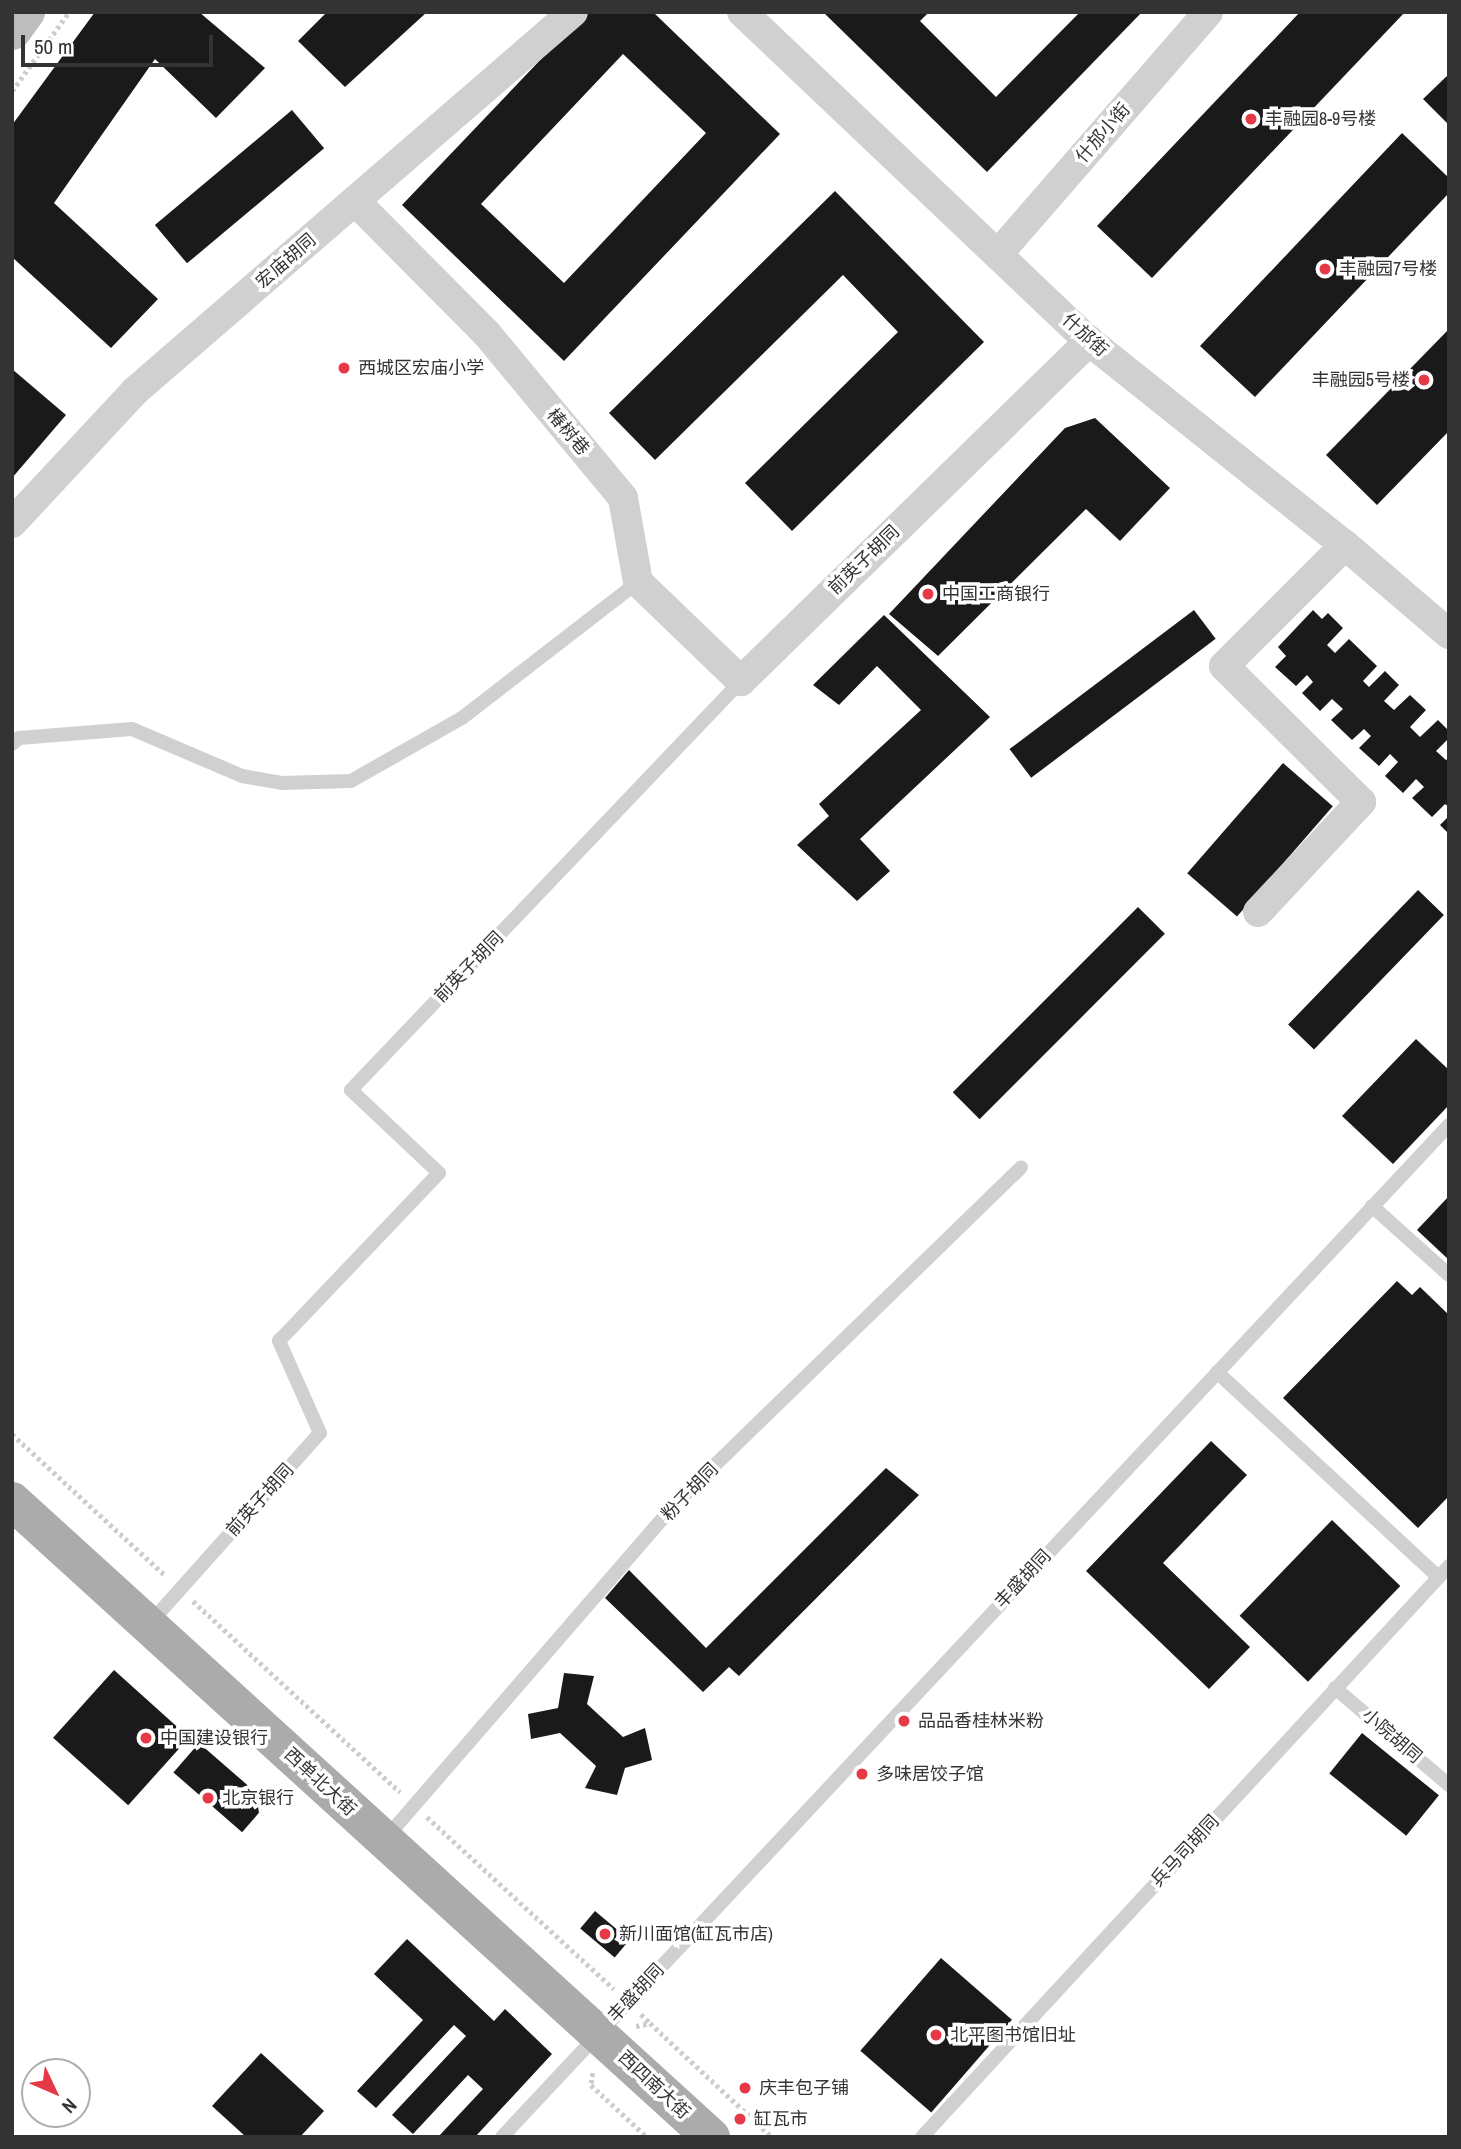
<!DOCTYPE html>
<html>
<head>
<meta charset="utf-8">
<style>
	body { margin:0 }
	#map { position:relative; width:1461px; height:2149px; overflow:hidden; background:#fff; font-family:"Archivo Narrow","Noto Sans SC",sans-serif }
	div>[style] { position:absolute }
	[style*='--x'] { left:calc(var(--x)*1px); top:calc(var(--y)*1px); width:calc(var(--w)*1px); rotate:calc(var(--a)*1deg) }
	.building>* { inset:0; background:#1a1a1a; transform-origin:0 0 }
	.path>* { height:4.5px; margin-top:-2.25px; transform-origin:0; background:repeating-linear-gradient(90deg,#cdcdcd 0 3.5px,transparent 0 7px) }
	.service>* { height:14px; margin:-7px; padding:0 7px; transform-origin:7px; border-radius:7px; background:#d0d0d0 }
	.minor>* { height:30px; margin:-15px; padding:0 15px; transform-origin:15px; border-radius:15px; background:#d0d0d0 }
	.secondary>* { height:38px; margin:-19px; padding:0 19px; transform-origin:19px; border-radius:19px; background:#bdbdbd }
	.primary>* { height:38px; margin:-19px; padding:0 19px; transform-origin:19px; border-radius:19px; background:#ababab }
	.dots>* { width:19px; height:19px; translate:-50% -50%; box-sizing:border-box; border:4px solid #fff; border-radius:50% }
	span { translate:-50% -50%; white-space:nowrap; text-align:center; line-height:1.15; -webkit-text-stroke:7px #fff; paint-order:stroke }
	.poi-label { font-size:18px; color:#333 }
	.left { translate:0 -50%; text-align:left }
	.right { translate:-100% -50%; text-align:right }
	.street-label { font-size:18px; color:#333 }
	.frame { position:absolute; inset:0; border:14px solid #333; pointer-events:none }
	.north { position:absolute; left:21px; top:2058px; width:70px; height:70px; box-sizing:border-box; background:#fff; border:2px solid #adadad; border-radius:50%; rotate:134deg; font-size:19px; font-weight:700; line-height:28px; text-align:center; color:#333 }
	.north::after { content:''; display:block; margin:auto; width:24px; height:32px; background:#e63946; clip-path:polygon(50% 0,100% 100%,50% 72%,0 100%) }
	.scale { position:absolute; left:21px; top:35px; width:192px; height:32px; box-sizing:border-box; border:4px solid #333; border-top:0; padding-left:9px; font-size:21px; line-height:24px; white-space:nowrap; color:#333; -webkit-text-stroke:5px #fff; paint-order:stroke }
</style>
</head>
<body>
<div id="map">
	<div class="building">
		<i style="clip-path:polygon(95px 12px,199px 12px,265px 68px,216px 118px,155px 59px,54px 203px,158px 299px,111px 348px,12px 257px,12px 125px)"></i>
		<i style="clip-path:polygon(327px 12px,427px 12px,345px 87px,298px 41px)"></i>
		<i style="clip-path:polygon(evenodd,586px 12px,653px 12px,780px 134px,564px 361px,402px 205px,586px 12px,623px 54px,706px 133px,564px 283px,481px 204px,623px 54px)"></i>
		<i style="clip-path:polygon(823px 12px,929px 12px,920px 21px,996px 97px,1080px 12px,1142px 12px,987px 172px)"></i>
		<i style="clip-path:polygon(1300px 12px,1405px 12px,1152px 278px,1097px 226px)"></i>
		<i style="clip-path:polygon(1449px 74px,1449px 125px,1423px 99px)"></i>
		<i style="left:292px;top:110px;width:50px;height:179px;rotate:50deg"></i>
		<i style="clip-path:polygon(1402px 133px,1449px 178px,1449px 193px,1255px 397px,1200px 346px)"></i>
		<i style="clip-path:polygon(835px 191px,984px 342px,792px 531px,745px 483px,898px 332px,843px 275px,655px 460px,609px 413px)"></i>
		<i style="clip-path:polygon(1449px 329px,1449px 431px,1377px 505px,1326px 455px)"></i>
		<i style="clip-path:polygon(12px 369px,66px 415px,12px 478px)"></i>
		<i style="clip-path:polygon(1095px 418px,1170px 488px,1120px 541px,1086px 509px,938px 656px,889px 614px,1065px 428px)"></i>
		<i style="left:1194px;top:610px;width:36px;height:231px;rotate:53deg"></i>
		<i style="clip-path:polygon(1313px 610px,1322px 619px,1328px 613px,1343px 628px,1327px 645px,1335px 653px,1349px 639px,1377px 666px,1363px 681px,1369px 687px,1385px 671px,1399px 685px,1384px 701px,1394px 710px,1410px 695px,1426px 710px,1410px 727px,1420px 737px,1438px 720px,1449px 731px,1449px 738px,1436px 751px,1446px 760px,1449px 758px,1449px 807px,1445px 804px,1432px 817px,1412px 798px,1424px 787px,1416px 779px,1403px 793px,1385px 776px,1398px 762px,1390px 754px,1379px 766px,1359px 748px,1371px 736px,1364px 729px,1352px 740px,1331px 720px,1343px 709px,1332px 699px,1320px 711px,1302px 693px,1313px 682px,1307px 675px,1296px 686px,1275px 667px,1286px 656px,1278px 647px)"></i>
		<i style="clip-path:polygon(884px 615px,990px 717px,860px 839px,890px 871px,857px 901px,797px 845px,829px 816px,819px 804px,921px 710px,877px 666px,839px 705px,813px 685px)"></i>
		<i style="left:1283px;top:763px;width:66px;height:146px;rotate:41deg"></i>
		<i style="clip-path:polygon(1449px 816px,1449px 834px,1440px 825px)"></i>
		<i style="left:1418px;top:890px;width:36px;height:187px;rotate:44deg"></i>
		<i style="left:1138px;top:907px;width:38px;height:262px;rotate:45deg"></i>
		<i style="clip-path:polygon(1416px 1039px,1449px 1070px,1449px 1105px,1393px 1164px,1342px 1116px)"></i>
		<i style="clip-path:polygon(1449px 1196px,1449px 1260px,1417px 1230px)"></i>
		<i style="clip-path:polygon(1397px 1281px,1412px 1295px,1420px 1287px,1449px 1315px,1449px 1496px,1418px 1528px,1283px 1398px)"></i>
		<i style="clip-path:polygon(1211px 1441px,1247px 1475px,1163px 1563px,1250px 1647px,1209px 1689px,1086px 1571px)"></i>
		<i style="clip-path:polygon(886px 1468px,919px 1495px,739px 1676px,729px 1667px,703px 1692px,605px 1598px,629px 1570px,706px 1648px)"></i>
		<i style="left:1332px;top:1520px;width:95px;height:133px;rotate:44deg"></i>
		<i style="left:114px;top:1670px;width:101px;height:91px;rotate:42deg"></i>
		<i style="clip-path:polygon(564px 1673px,594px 1676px,587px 1704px,623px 1737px,645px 1728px,652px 1760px,625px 1768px,617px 1795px,585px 1788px,596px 1766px,560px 1733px,531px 1739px,528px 1714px,558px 1708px)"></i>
		<i style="left:1362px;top:1733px;width:99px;height:52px;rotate:39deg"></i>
		<i style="left:199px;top:1743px;width:91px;height:39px;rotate:41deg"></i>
		<i style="left:595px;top:1911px;width:45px;height:23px;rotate:40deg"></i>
		<i style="clip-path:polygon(407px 1939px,494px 2021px,505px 2009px,552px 2054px,475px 2137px,438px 2137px,483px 2089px,468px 2075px,413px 2134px,392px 2115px,466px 2036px,454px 2025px,376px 2108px,357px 2091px,423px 2020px,374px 1974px)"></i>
		<i style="left:941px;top:1958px;width:94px;height:123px;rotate:41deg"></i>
		<i style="clip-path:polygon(261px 2053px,324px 2111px,300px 2137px,246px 2137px,212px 2106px)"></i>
	</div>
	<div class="path">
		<i style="--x:12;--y:91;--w:97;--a:-54.2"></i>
		<i style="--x:12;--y:1434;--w:209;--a:42.7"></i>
		<i style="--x:193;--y:1601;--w:282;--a:42.7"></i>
		<i style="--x:427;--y:1817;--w:254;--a:42.6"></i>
		<i style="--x:641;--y:2014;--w:13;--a:45"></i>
		<i style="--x:636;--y:2026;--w:14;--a:-12"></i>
		<i style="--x:650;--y:2023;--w:167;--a:43.1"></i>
		<i style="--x:593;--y:2073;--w:12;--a:99"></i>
		<i style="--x:591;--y:2085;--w:76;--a:42.9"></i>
	</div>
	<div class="service">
		<i style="--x:12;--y:744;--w:9;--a:-41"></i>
		<i style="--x:19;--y:738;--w:113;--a:-4.6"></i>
		<i style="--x:132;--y:729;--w:120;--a:23.1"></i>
		<i style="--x:242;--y:776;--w:40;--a:10"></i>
		<i style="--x:281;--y:783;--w:70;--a:-1.6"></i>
		<i style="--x:351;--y:781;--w:128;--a:-29.6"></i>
		<i style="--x:462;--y:718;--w:222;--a:-37.7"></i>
		<i style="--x:1372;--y:1206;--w:103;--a:41.9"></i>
		<i style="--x:1217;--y:1372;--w:301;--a:42.8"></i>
		<i style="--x:150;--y:1623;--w:255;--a:-48.2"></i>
		<i style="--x:320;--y:1433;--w:101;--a:-114"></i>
		<i style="--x:279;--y:1341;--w:232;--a:-46.4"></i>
		<i style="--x:439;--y:1173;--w:121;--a:-136.7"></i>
		<i style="--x:351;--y:1090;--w:565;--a:-46.36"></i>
		<i style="--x:1335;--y:1688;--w:150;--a:40.4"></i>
		<i style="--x:385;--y:1839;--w:449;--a:-49.1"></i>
		<i style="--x:679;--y:1500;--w:477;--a:-44.2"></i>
		<i style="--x:502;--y:2137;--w:1386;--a:-46.9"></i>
		<i style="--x:922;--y:2137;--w:777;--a:-47.29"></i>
	</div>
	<div class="minor">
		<i style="--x:742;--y:12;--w:478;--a:43.5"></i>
		<i style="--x:1089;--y:341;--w:327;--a:38.6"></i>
		<i style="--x:1345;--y:545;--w:137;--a:40.6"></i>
		<i style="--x:355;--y:201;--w:187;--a:45.2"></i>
		<i style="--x:487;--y:334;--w:213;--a:50.3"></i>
		<i style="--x:623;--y:498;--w:85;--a:79.9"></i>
		<i style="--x:638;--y:582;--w:143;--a:43.9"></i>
		<i style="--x:741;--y:681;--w:487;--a:-44.3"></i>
		<i style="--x:998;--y:254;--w:320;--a:-49"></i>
		<i style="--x:12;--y:523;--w:180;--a:-47"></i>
		<i style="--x:135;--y:391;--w:579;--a:-40.87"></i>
		<i style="--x:1258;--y:912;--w:151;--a:-46.9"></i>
		<i style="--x:1361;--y:802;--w:193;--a:-135.2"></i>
		<i style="--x:1224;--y:666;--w:171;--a:-45"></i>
	</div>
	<div class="secondary">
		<i style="--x:12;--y:31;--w:24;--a:-54"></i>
	</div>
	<div class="primary">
		<i style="--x:12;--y:1501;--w:945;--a:42.3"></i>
	</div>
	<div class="dots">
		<i style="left:1251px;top:119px;background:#e63946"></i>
		<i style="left:1325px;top:269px;background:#e63946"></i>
		<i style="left:344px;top:368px;background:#e63946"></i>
		<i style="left:1424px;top:380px;background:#e63946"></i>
		<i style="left:928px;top:594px;background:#e63946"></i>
		<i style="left:904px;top:1721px;background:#e63946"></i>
		<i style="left:146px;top:1738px;background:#e63946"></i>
		<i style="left:862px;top:1774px;background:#e63946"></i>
		<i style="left:208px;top:1798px;background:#e63946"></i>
		<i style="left:605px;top:1934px;background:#e63946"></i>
		<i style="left:936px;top:2035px;background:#e63946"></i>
		<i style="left:745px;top:2088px;background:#e63946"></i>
		<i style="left:740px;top:2119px;background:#e63946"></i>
	</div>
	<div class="poi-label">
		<span class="left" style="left:1265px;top:119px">丰融园8-9号楼</span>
		<span class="left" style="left:1339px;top:269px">丰融园7号楼</span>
		<span class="left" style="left:358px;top:368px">西城区宏庙小学</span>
		<span class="right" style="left:1410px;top:380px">丰融园5号楼</span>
		<span class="left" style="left:942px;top:594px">中国工商银行</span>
		<span class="left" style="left:918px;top:1721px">品品香桂林米粉</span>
		<span class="left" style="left:160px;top:1738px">中国建设银行</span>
		<span class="left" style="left:876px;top:1774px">多味居饺子馆</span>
		<span class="left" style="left:222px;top:1798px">北京银行</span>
		<span class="left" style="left:619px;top:1934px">新川面馆(缸瓦市店)</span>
		<span class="left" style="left:950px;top:2035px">北平图书馆旧址</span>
		<span class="left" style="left:759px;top:2088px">庆丰包子铺</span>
		<span class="left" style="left:754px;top:2119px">缸瓦市</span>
	</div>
	<div class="street-label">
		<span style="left:1103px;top:133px;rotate:-49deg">什邡小街</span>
		<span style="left:286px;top:261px;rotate:-41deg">宏庙胡同</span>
		<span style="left:1085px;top:335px;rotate:42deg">什邡街</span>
		<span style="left:568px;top:432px;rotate:50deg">椿树巷</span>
		<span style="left:864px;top:560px;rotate:-44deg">前英子胡同</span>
		<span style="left:469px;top:967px;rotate:-46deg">前英子胡同</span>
		<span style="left:690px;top:1492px;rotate:-46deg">粉子胡同</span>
		<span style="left:260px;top:1500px;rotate:-48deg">前英子胡同</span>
		<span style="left:1023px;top:1579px;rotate:-47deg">丰盛胡同</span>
		<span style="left:1392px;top:1736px;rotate:41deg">小院胡同</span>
		<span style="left:320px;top:1782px;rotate:43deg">西单北大街</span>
		<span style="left:1185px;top:1851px;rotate:-47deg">兵马司胡同</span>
		<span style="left:636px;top:1993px;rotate:-47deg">丰盛胡同</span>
		<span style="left:654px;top:2085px;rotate:43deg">西四南大街</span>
	</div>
	<div class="frame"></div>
	<div class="north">N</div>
	<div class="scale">50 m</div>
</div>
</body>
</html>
